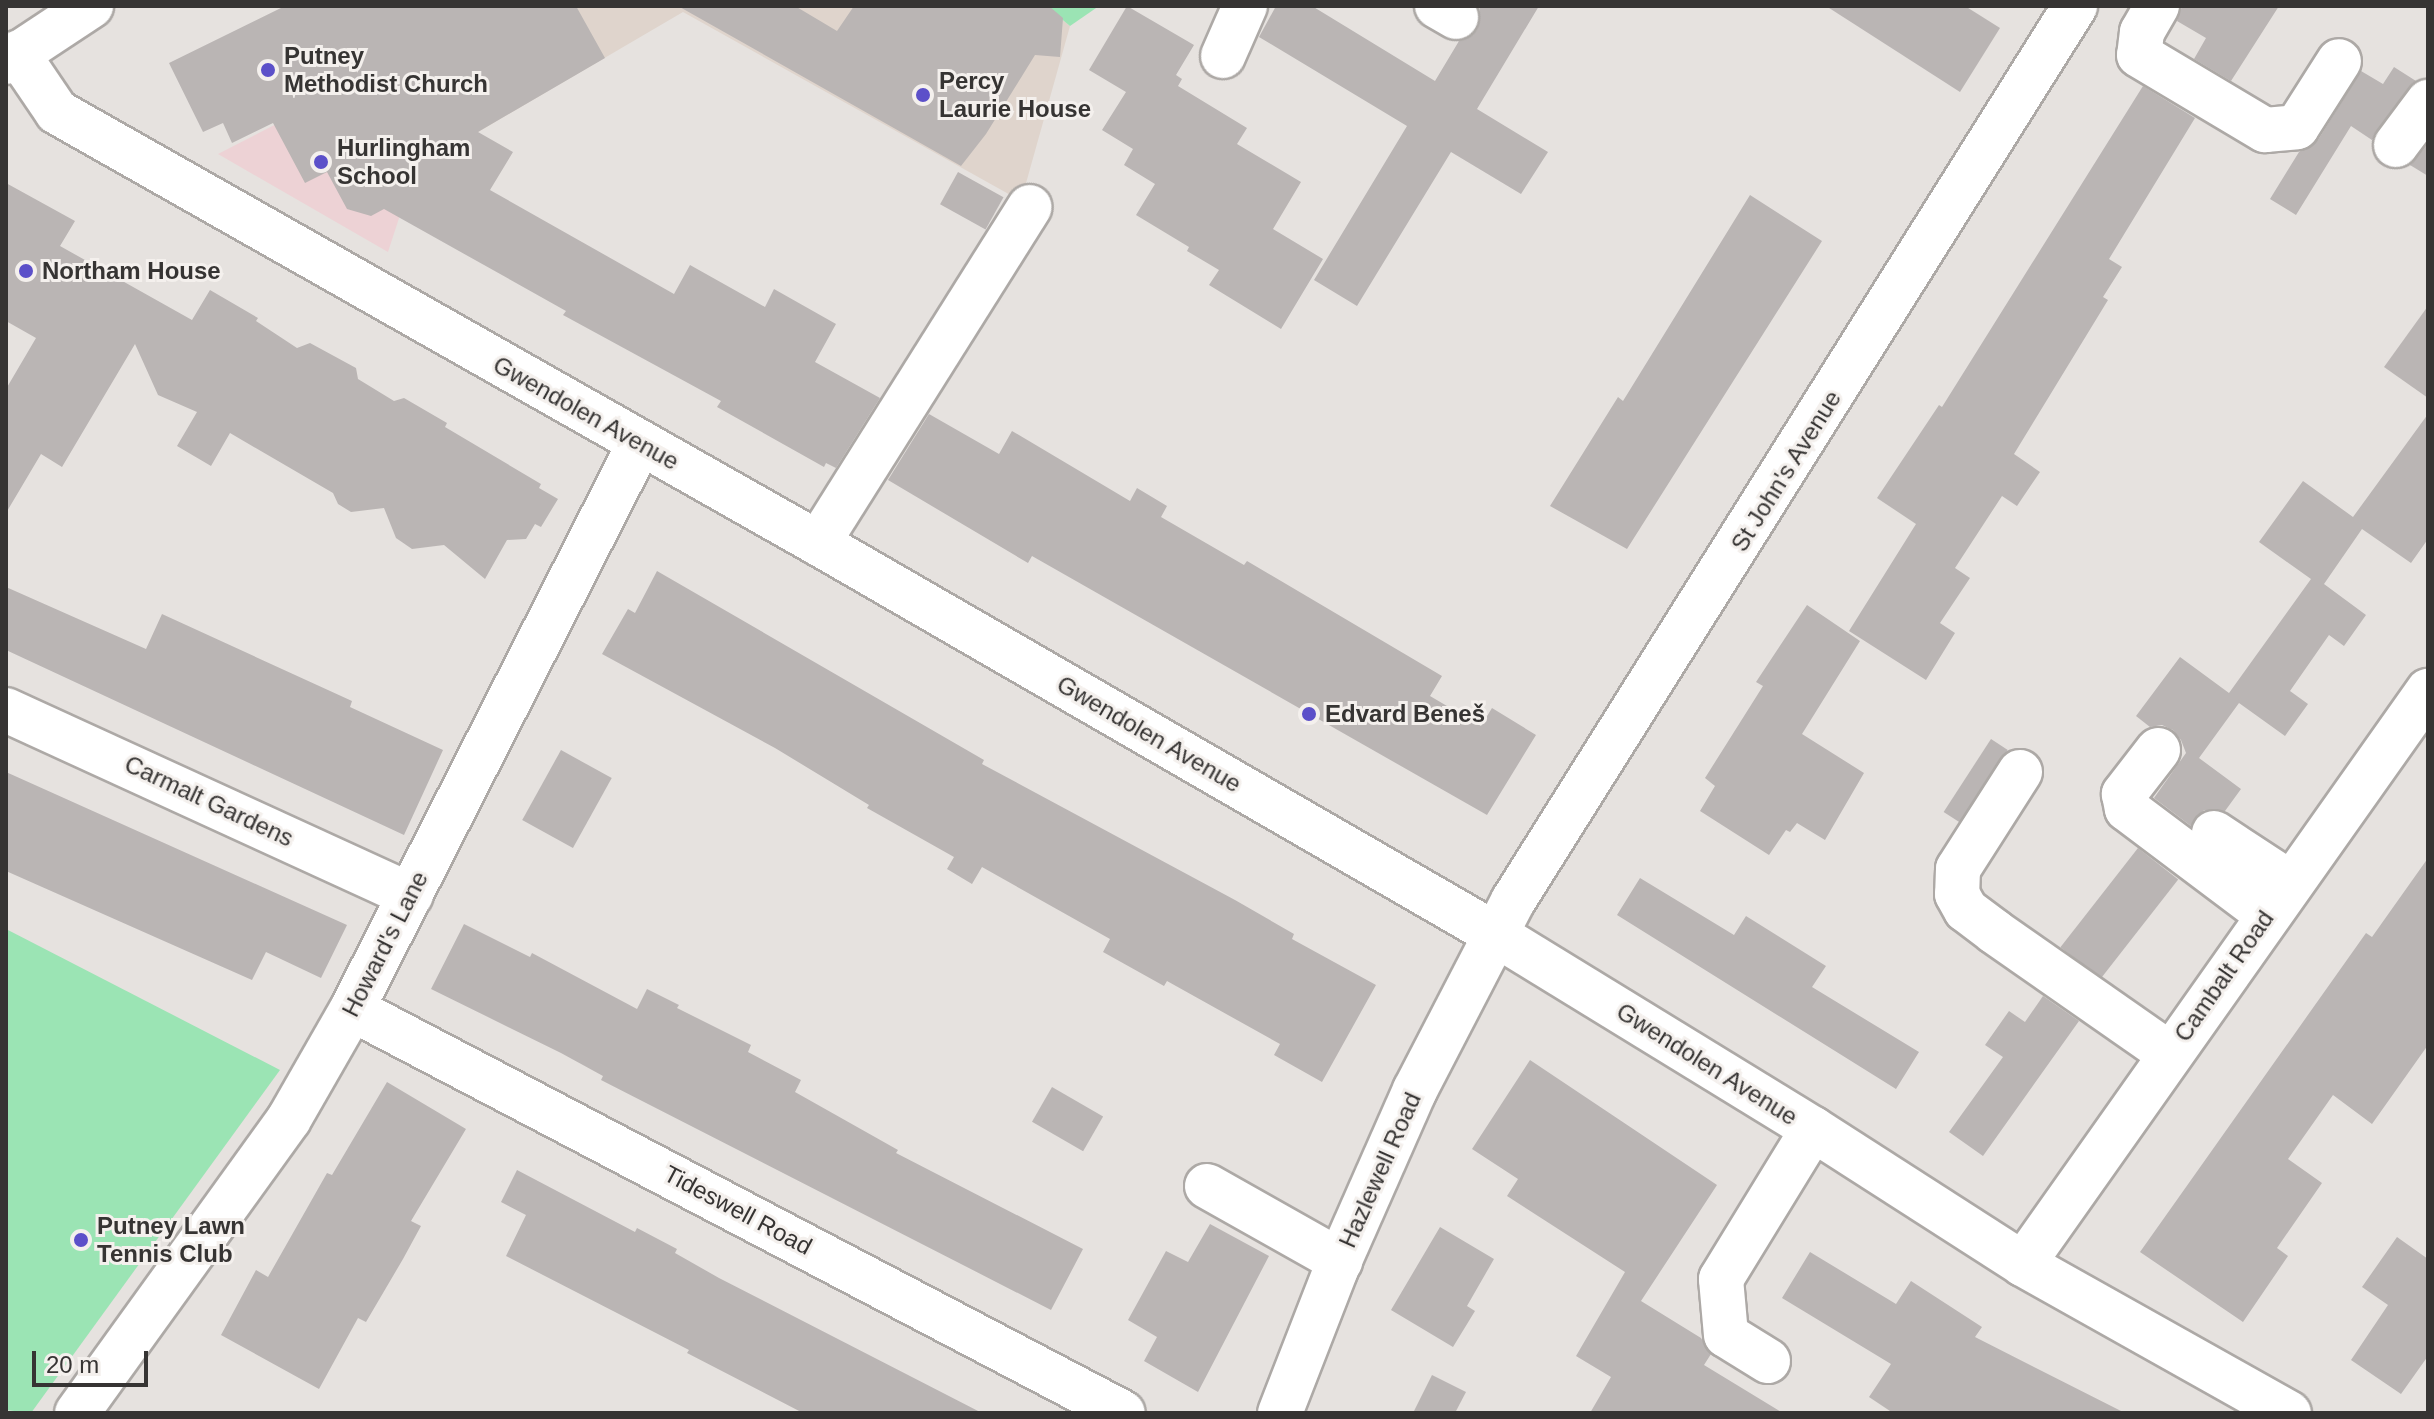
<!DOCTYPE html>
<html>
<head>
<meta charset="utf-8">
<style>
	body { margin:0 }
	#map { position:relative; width:2434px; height:1419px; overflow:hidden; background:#e6e2df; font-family:Helvetica,sans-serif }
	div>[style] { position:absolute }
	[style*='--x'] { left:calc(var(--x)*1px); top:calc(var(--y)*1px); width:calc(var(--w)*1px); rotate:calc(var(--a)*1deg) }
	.built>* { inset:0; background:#dfd4cc }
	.education>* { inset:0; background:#edd2d5 }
	.green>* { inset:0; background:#9be4b4 }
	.building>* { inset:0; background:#bab5b4; transform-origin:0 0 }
	.roads { filter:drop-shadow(2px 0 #ada9a6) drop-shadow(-2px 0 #ada9a6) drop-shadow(0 2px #ada9a6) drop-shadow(0 -2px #ada9a6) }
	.minor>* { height:44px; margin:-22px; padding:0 22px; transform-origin:22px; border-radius:22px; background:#fff }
	.highway>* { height:44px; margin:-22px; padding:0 22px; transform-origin:22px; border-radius:22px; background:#fff }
	.dots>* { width:22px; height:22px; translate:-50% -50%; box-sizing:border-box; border:4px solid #f4f0ed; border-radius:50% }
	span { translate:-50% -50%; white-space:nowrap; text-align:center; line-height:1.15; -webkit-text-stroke:6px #f4f0ed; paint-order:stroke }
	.poi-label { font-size:24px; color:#363433; font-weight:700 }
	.left { translate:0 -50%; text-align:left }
	.street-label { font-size:24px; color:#363433 }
	.frame { position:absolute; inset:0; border:8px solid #363433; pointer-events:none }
	.scale { position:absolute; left:32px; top:1351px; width:116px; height:36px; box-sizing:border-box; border:4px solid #363433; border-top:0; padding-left:10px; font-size:24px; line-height:28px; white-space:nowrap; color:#363433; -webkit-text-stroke:6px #f4f0ed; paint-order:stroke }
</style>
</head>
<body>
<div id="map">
	<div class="built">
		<i style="clip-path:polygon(332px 6px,1046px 6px,1070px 26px,1021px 201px,683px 12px,415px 169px)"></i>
	</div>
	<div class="education">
		<i style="clip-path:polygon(368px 77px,415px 169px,388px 252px,218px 154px)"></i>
	</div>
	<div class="green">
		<i style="clip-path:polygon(1046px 6px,1099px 6px,1070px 26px)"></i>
		<i style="clip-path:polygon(6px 929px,280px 1070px,31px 1413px,6px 1410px)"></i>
	</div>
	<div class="building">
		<i style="clip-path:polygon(285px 6px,576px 6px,605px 58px,478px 132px,513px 152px,490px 190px,674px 294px,690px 265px,765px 307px,774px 289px,836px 324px,815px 362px,880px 398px,836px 468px,826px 463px,824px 467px,717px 407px,721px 401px,563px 315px,566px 311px,384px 209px,371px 216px,347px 209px,327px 172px,305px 183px,273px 123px,232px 143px,223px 123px,203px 132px,169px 63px)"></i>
		<i style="clip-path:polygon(678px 6px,795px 6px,837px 31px,854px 6px,1049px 6px,1063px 18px,1060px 57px,1035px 55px,986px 134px,961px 166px)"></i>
		<i style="clip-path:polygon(1127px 6px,1194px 45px,1176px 75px,1182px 79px,1178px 86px,1247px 128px,1237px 144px,1301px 182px,1273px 229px,1323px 259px,1281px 329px,1209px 285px,1219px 270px,1187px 251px,1189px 247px,1136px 215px,1155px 184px,1124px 165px,1133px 149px,1102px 130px,1126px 92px,1089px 70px)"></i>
		<i style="clip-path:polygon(1276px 6px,1312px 6px,1435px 81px,1459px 41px,1477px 30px,1480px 6px,1539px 6px,1477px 109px,1548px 152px,1521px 194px,1451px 152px,1357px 306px,1314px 280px,1407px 126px,1259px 37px)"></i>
		<i style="clip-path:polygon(1826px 6px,1965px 6px,2000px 28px,1960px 92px)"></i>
		<i style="clip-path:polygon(2182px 6px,2279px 6px,2231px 81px,2194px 59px,2206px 38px,2177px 21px)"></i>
		<i style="clip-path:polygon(2394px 67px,2416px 81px,2372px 140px,2351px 126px,2296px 215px,2270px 199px,2299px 152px,2318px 140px,2361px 71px,2383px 84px)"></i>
		<i style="clip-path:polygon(2143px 86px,2195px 118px,2109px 259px,2122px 267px,2103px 297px,2108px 300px,2014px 454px,2040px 472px,2017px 506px,2002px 496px,1955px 568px,1970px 578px,1940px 623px,1955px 633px,1926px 680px,1849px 631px,1916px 524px,1877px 498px,1939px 405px,1942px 407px)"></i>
		<i style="clip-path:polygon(2428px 144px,2428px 176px,2410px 165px)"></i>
		<i style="left:958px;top:172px;width:52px;height:37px;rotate:29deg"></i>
		<i style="clip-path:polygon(6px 183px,75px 221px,60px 246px,192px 320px,210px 290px,258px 318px,256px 321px,297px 348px,310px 343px,356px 368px,358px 379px,394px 401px,404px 398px,447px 423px,445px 427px,541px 484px,539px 488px,558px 499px,541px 527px,535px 524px,526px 539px,507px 540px,485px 579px,444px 545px,412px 549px,396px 538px,384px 508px,351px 512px,338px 504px,333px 493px,230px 433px,211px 466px,177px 446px,197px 412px,158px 395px,135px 344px,62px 467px,41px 454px,6px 513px,6px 389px,36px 338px,6px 321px)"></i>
		<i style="clip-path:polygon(1750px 195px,1822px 241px,1627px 549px,1550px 506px,1618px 397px,1623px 401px)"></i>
		<i style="clip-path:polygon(2428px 306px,2428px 398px,2384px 367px)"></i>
		<i style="clip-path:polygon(929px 414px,999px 454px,1012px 431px,1130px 501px,1137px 488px,1167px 506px,1161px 517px,1244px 565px,1247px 561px,1442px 676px,1430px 696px,1481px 726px,1492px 708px,1536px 735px,1487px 815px,1032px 556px,1028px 563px,888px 480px)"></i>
		<i style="clip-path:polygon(2428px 414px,2428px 539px,2411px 563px,2362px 529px,2324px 584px,2366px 615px,2344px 646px,2329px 635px,2290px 691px,2308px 704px,2285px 736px,2239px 703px,2199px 758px,2241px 789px,2225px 811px,2204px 810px,2191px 826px,2154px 798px,2186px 753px,2181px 740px,2173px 730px,2162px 725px,2150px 727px,2136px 716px,2180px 657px,2229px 693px,2311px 579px,2259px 542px,2303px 481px,2353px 517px)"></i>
		<i style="clip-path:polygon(657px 571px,984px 760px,982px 764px,1235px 900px,1294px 934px,1292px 939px,1376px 985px,1322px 1082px,1274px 1055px,1280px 1044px,1167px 981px,1164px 986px,1103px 952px,1110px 939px,982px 867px,972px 884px,947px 869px,954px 857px,867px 808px,869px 805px,775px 748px,602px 654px,628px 609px,635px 613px)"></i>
		<i style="clip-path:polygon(6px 587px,146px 649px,162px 614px,352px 701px,350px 707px,443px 750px,404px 835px,6px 650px)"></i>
		<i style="clip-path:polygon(1807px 605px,1860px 641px,1802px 734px,1864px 773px,1825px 840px,1797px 823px,1790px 832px,1786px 830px,1769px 855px,1700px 811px,1715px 786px,1705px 778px,1763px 686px,1756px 682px)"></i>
		<i style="left:1991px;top:739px;width:20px;height:87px;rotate:33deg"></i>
		<i style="left:561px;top:750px;width:58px;height:80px;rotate:29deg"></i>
		<i style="clip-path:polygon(6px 772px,347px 925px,321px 978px,266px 952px,252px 980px,6px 871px)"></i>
		<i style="left:2138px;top:848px;width:51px;height:126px;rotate:38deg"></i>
		<i style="clip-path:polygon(2428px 858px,2428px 1045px,2372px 1124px,2333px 1095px,2288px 1159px,2322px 1183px,2277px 1248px,2288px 1256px,2243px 1322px,2140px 1252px,2366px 933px,2372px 937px)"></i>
		<i style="clip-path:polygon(1640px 878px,1734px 935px,1746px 916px,1826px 966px,1812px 987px,1919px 1052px,1896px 1089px,1617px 915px)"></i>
		<i style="clip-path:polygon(464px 924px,530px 957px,532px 953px,637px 1009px,647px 989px,679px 1005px,677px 1008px,751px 1045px,748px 1052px,801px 1080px,795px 1092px,898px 1150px,896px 1153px,1083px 1249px,1051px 1310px,601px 1080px,603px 1076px,561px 1053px,431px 989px)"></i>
		<i style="clip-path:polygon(2043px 996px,2079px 1021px,1983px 1156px,1949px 1132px,2003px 1057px,1985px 1045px,2009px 1011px,2025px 1022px)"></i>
		<i style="clip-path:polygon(1530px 1060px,1717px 1185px,1641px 1301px,1701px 1338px,1711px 1354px,1704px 1365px,1783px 1413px,1590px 1413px,1611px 1377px,1576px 1356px,1625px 1272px,1507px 1196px,1518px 1179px,1472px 1149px)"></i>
		<i style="clip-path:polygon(387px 1082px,466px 1129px,411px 1221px,421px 1226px,403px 1259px,366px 1322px,358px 1318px,319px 1389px,221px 1335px,256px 1270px,268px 1277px,327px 1173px,332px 1175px)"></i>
		<i style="left:1052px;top:1087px;width:59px;height:40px;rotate:30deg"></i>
		<i style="clip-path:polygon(517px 1170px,635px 1232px,637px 1228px,677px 1249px,675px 1253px,719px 1278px,982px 1413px,803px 1413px,687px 1353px,689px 1350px,506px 1256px,526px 1215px,501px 1202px)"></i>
		<i style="clip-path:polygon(1210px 1224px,1269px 1256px,1198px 1392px,1144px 1361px,1157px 1337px,1128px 1320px,1166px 1251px,1188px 1262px)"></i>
		<i style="clip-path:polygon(1440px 1227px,1494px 1259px,1467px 1306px,1475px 1311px,1453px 1347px,1391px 1310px)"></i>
		<i style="clip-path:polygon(2397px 1237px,2428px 1259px,2428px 1356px,2401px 1394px,2351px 1360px,2388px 1305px,2362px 1287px)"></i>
		<i style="clip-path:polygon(1810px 1252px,1896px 1304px,1911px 1281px,1982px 1327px,1975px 1337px,2125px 1413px,1893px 1413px,1869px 1397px,1891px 1364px,1782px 1298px)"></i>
		<i style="clip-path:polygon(1432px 1375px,1466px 1392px,1455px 1413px,1413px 1413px)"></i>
	</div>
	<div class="roads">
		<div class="minor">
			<i style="--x:1437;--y:6;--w:22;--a:30"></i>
			<i style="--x:2157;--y:6;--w:30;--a:120"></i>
			<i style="--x:2142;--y:32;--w:23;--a:97"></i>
			<i style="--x:2139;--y:55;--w:147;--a:30.8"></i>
			<i style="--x:2265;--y:130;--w:32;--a:-5"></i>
			<i style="--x:2297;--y:127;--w:78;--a:-57.5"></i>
			<i style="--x:17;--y:53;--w:71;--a:55.9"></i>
			<i style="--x:57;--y:112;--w:875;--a:29.53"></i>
			<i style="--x:818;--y:543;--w:782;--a:30.01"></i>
			<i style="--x:1495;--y:934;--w:373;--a:31.5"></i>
			<i style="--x:1813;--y:1129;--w:250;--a:32.7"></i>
			<i style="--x:2023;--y:1264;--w:305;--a:29.3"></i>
			<i style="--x:1223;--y:56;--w:55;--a:-66.3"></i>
			<i style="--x:2396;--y:145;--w:54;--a:-53.3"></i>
			<i style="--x:818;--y:543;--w:397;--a:-57.8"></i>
			<i style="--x:6;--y:710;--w:445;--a:24.6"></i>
			<i style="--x:2158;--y:750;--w:56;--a:127.7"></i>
			<i style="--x:2124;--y:794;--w:15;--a:79"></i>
			<i style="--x:2127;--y:809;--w:175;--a:36.9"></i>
			<i style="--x:2020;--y:772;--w:115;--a:122.6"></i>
			<i style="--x:1958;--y:869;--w:25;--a:92"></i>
			<i style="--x:1957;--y:894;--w:18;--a:61"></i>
			<i style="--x:1966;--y:910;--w:36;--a:37"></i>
			<i style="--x:1995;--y:932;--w:213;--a:34.9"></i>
			<i style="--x:2214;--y:833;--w:91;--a:33.3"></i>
			<i style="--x:352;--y:1009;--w:870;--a:27.65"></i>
			<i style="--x:1207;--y:1186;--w:153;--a:29.4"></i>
			<i style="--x:2023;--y:1264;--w:702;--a:-54.75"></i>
			<i style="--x:1768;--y:1361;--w:49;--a:-148.2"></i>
			<i style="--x:1726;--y:1335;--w:56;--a:-95.1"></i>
			<i style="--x:1721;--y:1279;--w:176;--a:-58.5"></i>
			<i style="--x:77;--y:1413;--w:362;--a:-54.2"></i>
			<i style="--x:289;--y:1119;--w:127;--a:-60.2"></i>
			<i style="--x:352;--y:1009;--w:635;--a:-63.03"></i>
			<i style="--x:1280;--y:1413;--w:155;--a:-68.7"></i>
			<i style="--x:1336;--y:1269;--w:196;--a:-66.2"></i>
			<i style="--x:1415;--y:1090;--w:213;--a:-62.6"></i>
			<i style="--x:1513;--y:901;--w:1057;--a:-57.87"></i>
		</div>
		<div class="highway">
			<i style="--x:6;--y:62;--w:102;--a:-33.4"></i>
		</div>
	</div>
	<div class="dots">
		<i style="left:268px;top:70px;background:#5c50c9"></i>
		<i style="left:923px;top:95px;background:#5c50c9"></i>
		<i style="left:321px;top:162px;background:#5c50c9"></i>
		<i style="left:26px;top:271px;background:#5c50c9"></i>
		<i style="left:1309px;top:714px;background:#5c50c9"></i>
		<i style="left:81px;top:1240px;background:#5c50c9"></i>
	</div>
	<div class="poi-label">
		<span class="left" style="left:284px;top:70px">Putney<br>Methodist Church</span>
		<span class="left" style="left:939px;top:95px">Percy<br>Laurie House</span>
		<span class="left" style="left:337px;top:162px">Hurlingham<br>School</span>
		<span class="left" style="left:42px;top:271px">Northam House</span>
		<span class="left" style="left:1325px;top:714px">Edvard Beneš</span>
		<span class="left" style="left:97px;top:1240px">Putney Lawn<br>Tennis Club</span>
	</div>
	<div class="street-label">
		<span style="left:586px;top:413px;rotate:29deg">Gwendolen Avenue</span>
		<span style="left:1786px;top:471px;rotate:-58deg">St John's Avenue</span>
		<span style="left:1149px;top:734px;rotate:30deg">Gwendolen Avenue</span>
		<span style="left:209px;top:801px;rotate:25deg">Carmalt Gardens</span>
		<span style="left:385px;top:944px;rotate:-63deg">Howard's Lane</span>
		<span style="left:2224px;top:976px;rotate:-55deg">Cambalt Road</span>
		<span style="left:1707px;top:1064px;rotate:32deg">Gwendolen Avenue</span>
		<span style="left:1380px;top:1170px;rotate:-66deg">Hazlewell Road</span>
		<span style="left:738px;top:1210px;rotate:28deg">Tideswell Road</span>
	</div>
	<div class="frame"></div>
	<div class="scale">20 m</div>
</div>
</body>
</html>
